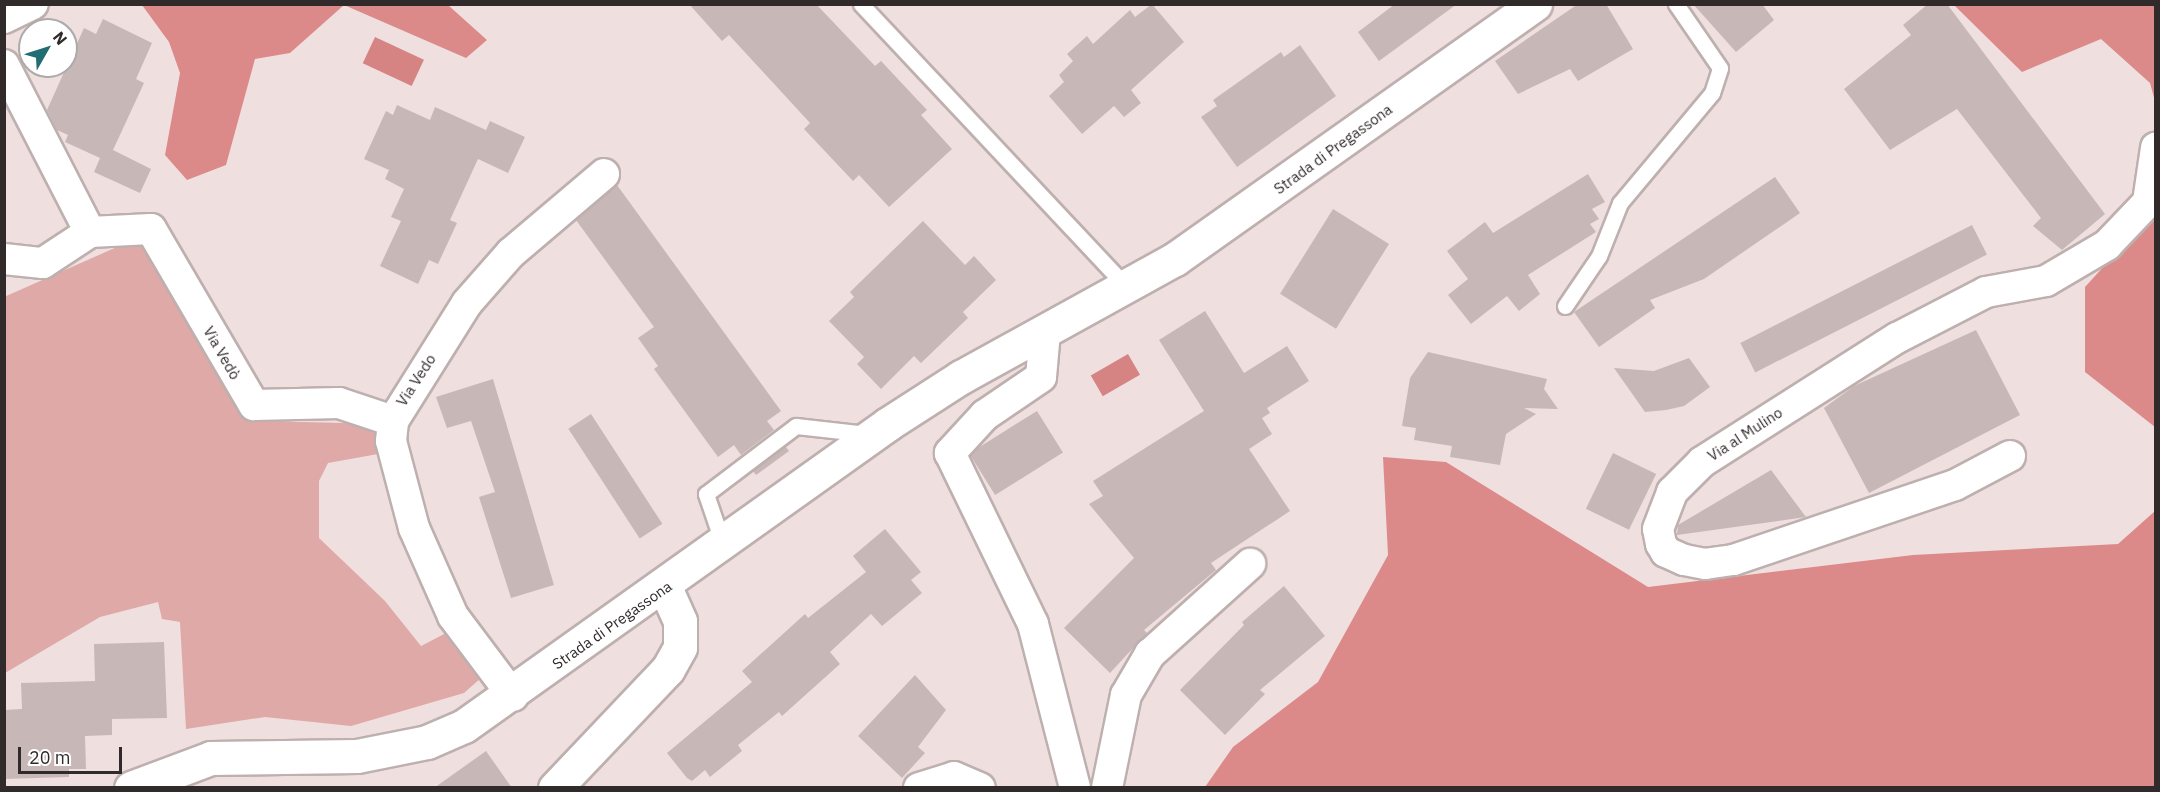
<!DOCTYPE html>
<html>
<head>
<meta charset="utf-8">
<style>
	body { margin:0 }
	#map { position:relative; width:2160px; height:792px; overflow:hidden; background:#efe0df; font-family:"IBM Plex Sans",sans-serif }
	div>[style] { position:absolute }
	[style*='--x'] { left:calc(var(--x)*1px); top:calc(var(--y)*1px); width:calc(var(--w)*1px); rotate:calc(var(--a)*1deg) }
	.green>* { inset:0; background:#dea9a7 }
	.forest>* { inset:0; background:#dc8a89 }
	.water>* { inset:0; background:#d68483; transform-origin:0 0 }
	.building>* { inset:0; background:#c7b8b7; transform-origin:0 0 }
	.roads { filter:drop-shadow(2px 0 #beb0af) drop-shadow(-2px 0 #beb0af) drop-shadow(0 2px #beb0af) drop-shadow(0 -2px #beb0af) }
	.lane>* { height:15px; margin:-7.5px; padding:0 7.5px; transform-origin:7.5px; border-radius:7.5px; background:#fff }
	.street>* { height:30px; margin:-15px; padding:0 15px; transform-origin:15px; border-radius:15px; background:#fff }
	.secondary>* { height:33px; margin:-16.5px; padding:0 16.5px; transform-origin:16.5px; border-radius:16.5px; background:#fff }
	span { translate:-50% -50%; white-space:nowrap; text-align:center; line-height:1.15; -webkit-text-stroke:5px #fff; paint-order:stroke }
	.street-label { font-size:15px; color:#302a2a }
	.frame { position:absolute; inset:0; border:6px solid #302a2a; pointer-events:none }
	.north { position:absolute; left:18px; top:18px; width:60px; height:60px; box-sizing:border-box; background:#fff; border:2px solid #acaaaa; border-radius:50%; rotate:51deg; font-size:16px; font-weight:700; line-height:24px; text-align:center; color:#302a2a }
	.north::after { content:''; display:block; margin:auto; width:21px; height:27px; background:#216d73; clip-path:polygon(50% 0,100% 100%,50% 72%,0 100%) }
	.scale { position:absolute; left:18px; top:747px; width:104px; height:27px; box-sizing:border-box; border:3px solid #302a2a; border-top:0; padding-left:8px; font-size:18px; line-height:21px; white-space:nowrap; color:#302a2a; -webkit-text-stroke:4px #fff; paint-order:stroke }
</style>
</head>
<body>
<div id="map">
	<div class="green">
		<i style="clip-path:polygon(144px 235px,250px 410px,267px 421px,379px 424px,378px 454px,328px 463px,319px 481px,319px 538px,385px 601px,421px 646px,448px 632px,481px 678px,464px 693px,351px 726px,265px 717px,186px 729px,180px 622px,162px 619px,158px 602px,100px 617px,5px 673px,4px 297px)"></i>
	</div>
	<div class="forest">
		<i style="clip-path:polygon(142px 5px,448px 5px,487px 40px,466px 58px,344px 5px,290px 53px,255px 59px,226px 165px,187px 180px,165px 155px,180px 73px,169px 42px)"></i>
		<i style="clip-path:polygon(2156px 5px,2155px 101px,2150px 83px,2101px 39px,2022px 72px,1955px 6px)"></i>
		<i style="clip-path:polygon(2155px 210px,2155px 427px,2085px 372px,2085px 287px)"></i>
		<i style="clip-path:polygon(1383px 457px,1446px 462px,1648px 587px,1913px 555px,2118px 544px,2155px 511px,2155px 787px,1205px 787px,1233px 747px,1318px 682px,1388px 555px)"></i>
	</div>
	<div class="water">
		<i style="left:375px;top:37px;width:54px;height:29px;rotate:25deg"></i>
		<i style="left:1128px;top:354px;width:24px;height:43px;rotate:60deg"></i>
	</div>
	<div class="building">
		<i style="clip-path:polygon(689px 4px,816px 4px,875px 66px,881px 61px,927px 110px,921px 115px,952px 149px,889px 207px,859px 175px,853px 181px,804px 129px,810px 123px,729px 35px,722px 41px)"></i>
		<i style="clip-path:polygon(1152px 4px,1184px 42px,1131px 90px,1141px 103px,1124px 117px,1114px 106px,1082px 134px,1049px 96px,1064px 82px,1059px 75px,1073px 61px,1067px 54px,1087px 36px,1093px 44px,1130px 10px,1135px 17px)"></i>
		<i style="clip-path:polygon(1395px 4px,1457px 4px,1379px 61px,1358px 32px)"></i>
		<i style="clip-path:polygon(1578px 4px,1606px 4px,1633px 49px,1578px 81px,1570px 69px,1518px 94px,1495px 61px)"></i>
		<i style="clip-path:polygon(1693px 4px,1762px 4px,1774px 20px,1736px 52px)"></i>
		<i style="clip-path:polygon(1928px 4px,1947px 4px,2105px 214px,2062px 250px,2033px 226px,2041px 218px,1957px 109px,1890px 150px,1844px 89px,1911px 35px,1903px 25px)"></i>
		<i style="clip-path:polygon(103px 19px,152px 43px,136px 79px,144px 83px,113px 150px,151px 169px,140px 193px,94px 172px,100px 158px,65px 142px,68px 135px,57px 130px,47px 110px,84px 28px,96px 34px)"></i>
		<i style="clip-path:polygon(1300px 45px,1336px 96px,1237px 167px,1201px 117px,1217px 106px,1213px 100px,1281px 52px,1284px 57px)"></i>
		<i style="clip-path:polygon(397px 105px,430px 120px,435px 107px,486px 130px,490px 121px,525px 137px,508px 173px,478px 159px,450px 220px,457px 223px,438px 264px,429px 260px,418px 284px,380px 266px,401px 221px,391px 217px,404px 189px,385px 179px,389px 170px,364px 159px,386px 111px,393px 115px)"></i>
		<i style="clip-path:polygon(1588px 174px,1605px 202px,1592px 209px,1599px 219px,1590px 224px,1596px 232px,1528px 275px,1540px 294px,1519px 311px,1507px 296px,1471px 324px,1448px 295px,1468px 279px,1447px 251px,1485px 222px,1493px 233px)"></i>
		<i style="clip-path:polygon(1775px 177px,1800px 213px,1704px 279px,1650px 300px,1655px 308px,1599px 347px,1574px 312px)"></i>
		<i style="clip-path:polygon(617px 185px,781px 411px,767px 421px,774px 430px,741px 455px,734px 445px,718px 457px,654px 369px,658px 366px,638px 338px,654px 327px,576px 220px)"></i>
		<i style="left:1333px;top:209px;width:66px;height:100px;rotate:32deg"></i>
		<i style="clip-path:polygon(923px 221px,965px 265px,974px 256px,996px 280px,963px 312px,968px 318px,921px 363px,914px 356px,881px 389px,857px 364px,864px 357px,829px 321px,854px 297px,850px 292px)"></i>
		<i style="left:1972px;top:225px;width:33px;height:260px;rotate:63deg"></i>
		<i style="clip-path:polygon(1205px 311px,1244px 373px,1287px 346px,1309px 381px,1267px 408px,1270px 413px,1262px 418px,1272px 434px,1249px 449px,1290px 511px,1211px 563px,1216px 570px,1144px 630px,1147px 633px,1110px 673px,1064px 628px,1134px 558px,1089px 504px,1103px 496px,1093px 481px,1204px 411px,1159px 340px)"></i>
		<i style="clip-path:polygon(1976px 330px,2020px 415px,1869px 493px,1824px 408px,1854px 386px)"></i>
		<i style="clip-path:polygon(1428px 352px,1547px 379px,1544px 389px,1558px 409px,1524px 408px,1536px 414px,1506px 434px,1500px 465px,1450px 457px,1452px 446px,1414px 440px,1416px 428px,1402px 426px,1410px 378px)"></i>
		<i style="clip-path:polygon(1689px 358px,1710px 387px,1684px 406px,1666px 410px,1645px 412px,1614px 368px,1654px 371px)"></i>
		<i style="clip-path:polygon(493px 379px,554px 585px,511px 598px,479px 497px,495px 492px,471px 421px,447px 428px,436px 397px)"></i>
		<i style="left:1037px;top:411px;width:49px;height:80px;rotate:58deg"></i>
		<i style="left:591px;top:414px;width:131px;height:27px;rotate:57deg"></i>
		<i style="clip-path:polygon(785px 446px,789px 451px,756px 475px,753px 471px)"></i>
		<i style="left:1613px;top:453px;width:48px;height:62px;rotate:26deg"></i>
		<i style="clip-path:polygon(1771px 470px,1806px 517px,1677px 535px,1678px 525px)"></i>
		<i style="clip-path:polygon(885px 529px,921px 572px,911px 580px,922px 593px,882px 626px,871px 614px,830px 652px,840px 664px,782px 716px,779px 712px,738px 745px,742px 751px,710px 777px,705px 770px,692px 781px,687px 778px,667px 753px,752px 682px,742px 671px,805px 614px,808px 618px,866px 572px,853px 556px)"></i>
		<i style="clip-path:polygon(1284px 586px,1325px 636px,1260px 690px,1265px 694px,1225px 735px,1180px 690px,1244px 625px,1242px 622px)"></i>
		<i style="clip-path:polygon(164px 642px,167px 718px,112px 719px,112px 735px,85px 736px,86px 769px,69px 769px,69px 777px,4px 779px,4px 710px,22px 709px,21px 683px,95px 681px,94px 644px)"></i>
		<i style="clip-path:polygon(915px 675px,946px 710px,918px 747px,925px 753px,902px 778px,858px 736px)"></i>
		<i style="clip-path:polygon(486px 751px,512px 788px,434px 788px)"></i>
	</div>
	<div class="roads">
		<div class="lane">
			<i style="--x:861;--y:4;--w:388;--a:46.8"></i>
			<i style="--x:1565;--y:306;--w:60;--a:-55.8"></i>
			<i style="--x:1599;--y:256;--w:57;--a:-68.4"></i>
			<i style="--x:1620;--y:203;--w:143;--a:-50.1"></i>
			<i style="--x:1712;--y:93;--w:26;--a:-72"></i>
			<i style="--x:1720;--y:68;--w:78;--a:-124.5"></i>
			<i style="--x:723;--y:544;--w:53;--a:-108.8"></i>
			<i style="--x:706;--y:494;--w:113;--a:-37.1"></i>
			<i style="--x:796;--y:426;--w:71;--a:6.4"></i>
		</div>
		<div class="street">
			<i style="--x:4;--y:18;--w:32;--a:-26"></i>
			<i style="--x:4;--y:65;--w:188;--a:62.8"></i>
			<i style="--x:4;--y:259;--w:39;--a:6"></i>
			<i style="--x:43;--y:263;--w:56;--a:-33.4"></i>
			<i style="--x:90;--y:232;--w:61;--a:-2.8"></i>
			<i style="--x:151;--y:229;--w:204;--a:59.7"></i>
			<i style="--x:254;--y:405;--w:85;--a:-1.3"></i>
			<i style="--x:339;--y:403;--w:57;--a:18.4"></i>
			<i style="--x:1045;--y:332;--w:45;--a:95.1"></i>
			<i style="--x:1041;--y:377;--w:68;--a:145.8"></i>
			<i style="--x:985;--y:415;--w:52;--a:132.6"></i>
			<i style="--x:950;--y:453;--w:190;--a:64.1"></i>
			<i style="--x:1033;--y:624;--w:169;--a:75.6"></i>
			<i style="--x:2010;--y:456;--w:62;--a:152.2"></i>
			<i style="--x:1955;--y:485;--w:234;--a:161.3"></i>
			<i style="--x:1733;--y:560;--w:28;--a:172"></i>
			<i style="--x:1705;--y:564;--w:21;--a:-169"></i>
			<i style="--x:1684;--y:560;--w:20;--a:-156"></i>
			<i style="--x:1666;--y:552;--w:9;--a:-122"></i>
			<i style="--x:1661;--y:544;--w:15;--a:-101"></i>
			<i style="--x:1658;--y:529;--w:40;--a:-69"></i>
			<i style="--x:1672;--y:492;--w:42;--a:-45"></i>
			<i style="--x:1702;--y:462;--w:231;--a:-32.5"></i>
			<i style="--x:1897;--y:338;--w:100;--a:-27.3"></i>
			<i style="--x:1986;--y:292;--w:61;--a:-10.4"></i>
			<i style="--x:2046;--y:281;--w:71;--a:-30.5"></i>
			<i style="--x:2107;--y:245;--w:59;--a:-46.4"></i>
			<i style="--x:2148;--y:202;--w:55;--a:-81.6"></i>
			<i style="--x:513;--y:696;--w:100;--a:-126.9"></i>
			<i style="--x:453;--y:616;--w:96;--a:-113.9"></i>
			<i style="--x:414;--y:528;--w:90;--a:-104.8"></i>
			<i style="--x:391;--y:441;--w:20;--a:-84"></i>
			<i style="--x:393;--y:421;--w:139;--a:-57.9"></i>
			<i style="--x:467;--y:303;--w:67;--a:-48.7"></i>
			<i style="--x:511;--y:253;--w:122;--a:-40.3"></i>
			<i style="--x:919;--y:788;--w:37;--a:-17"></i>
			<i style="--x:954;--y:777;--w:28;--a:23"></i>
			<i style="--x:1107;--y:788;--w:95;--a:-78.5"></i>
			<i style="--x:1126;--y:695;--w:48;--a:-59.7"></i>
			<i style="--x:1150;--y:654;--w:135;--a:-42"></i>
		</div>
		<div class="secondary">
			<i style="--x:131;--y:788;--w:85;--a:-20.6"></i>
			<i style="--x:211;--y:758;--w:146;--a:-0.8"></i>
			<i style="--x:357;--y:756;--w:71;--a:-11.3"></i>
			<i style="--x:427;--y:742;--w:40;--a:-23.4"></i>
			<i style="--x:464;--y:726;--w:521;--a:-35.46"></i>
			<i style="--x:888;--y:424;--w:87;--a:-32.8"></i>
			<i style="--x:961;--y:377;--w:244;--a:-28.9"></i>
			<i style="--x:1175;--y:259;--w:441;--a:-35.3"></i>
			<i style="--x:555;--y:788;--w:164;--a:-46.5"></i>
			<i style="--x:668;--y:669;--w:25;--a:-61"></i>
			<i style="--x:680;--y:647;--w:26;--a:-90"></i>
			<i style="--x:680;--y:621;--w:37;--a:-114"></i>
		</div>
	</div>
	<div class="street-label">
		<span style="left:1333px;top:149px;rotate:-36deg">Strada di Pregassona</span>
		<span style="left:222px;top:353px;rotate:60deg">Via Vedò</span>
		<span style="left:416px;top:380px;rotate:-57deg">Via Vedo</span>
		<span style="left:1745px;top:434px;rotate:-33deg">Via al Mulino</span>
		<span style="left:612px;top:625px;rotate:-35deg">Strada di Pregassona</span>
	</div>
	<div class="frame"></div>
	<div class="north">N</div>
	<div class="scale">20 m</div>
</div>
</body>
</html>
